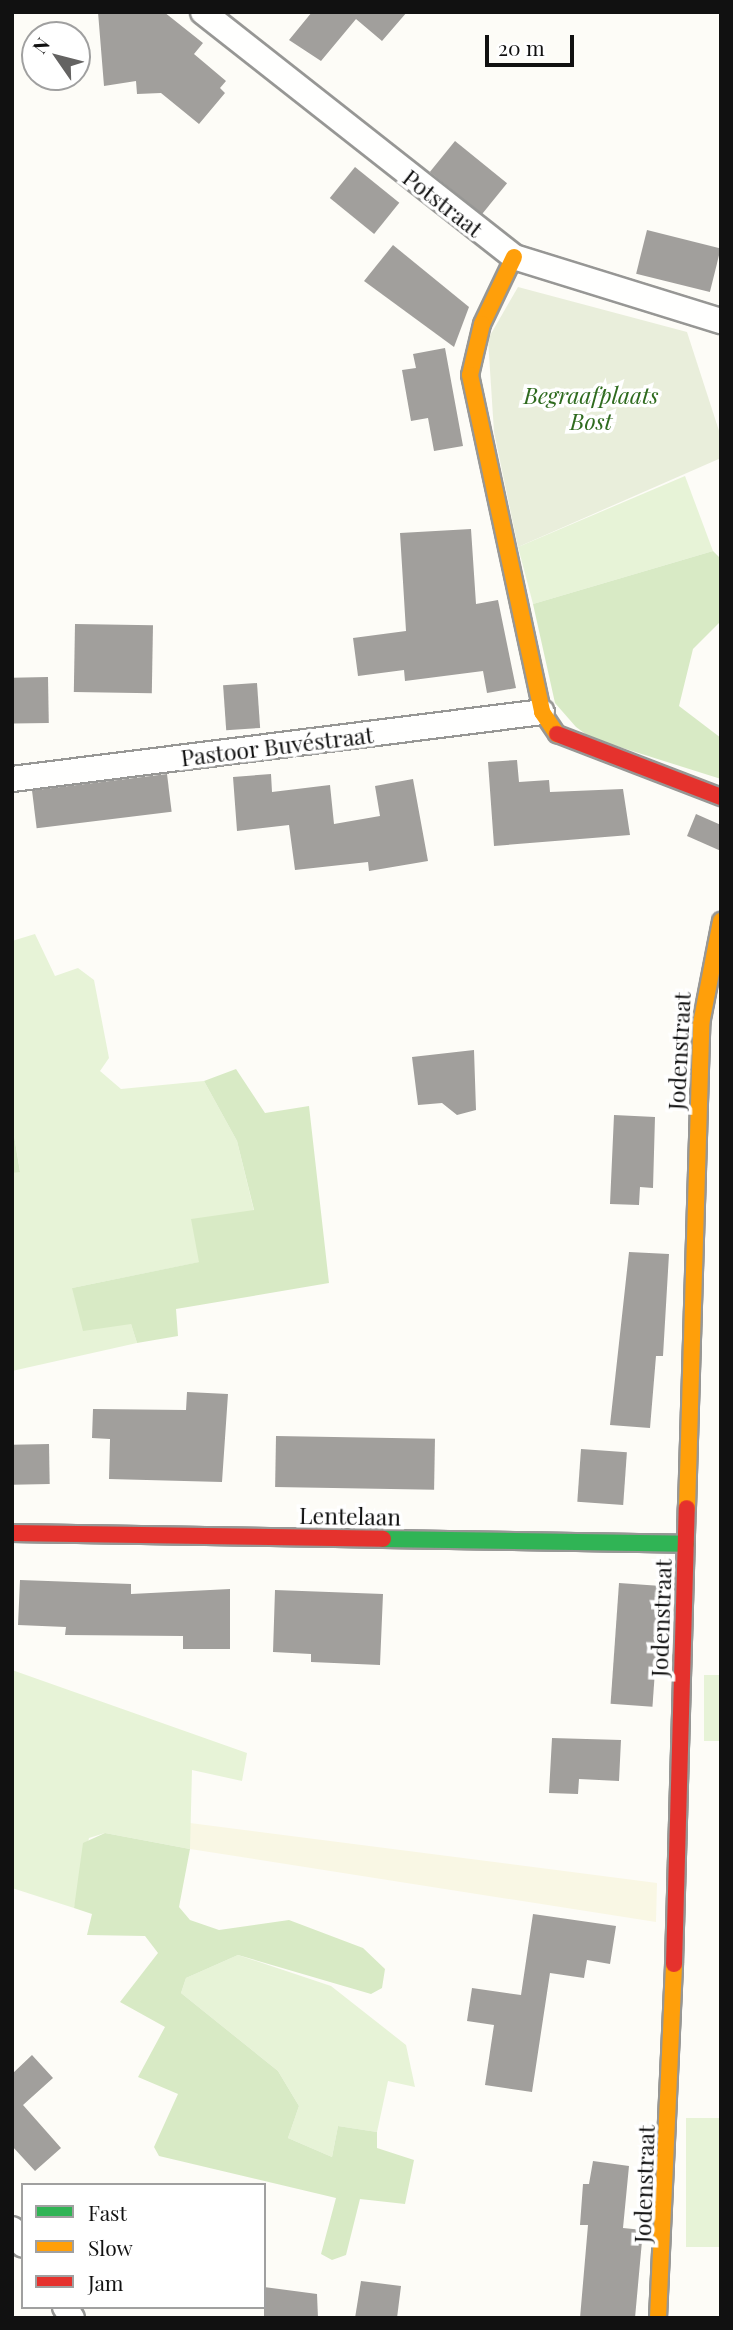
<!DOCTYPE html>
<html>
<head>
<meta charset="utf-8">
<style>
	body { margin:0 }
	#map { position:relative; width:733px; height:2330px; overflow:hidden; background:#fdfcf7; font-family:"Playfair Display",serif }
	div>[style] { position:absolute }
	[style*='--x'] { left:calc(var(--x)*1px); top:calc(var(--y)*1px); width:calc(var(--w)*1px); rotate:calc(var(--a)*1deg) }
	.farmland>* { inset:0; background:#f9f7e4 }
	.green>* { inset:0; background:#e7f3d7; transform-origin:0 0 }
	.forest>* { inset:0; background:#d8eac5 }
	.cemetery>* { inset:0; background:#e9eedb }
	.building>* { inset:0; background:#a19f9c; transform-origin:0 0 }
	.roads { filter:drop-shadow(2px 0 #979795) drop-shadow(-2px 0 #979795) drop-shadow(0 2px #979795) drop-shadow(0 -2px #979795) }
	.street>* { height:24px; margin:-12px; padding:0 12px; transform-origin:12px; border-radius:12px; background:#fffffe }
	.fast>* { height:16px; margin:-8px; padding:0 8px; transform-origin:8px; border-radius:8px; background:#30b455 }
	.slow>* { height:16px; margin:-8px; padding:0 8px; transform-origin:8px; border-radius:8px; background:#ff9f0a }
	.jam>* { height:16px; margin:-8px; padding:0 8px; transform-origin:8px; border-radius:8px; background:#e5322d }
	span { translate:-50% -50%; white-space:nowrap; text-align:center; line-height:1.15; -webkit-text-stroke:7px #fff; paint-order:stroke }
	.street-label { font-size:23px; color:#111 }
	.park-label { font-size:23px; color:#2f6b1f; font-style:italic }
	.frame { position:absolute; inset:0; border:14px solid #111; pointer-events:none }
	.legend { position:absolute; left:21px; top:2183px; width:245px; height:126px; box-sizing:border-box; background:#fff; border:2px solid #a0a0a0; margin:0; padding:9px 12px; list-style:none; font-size:21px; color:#111 }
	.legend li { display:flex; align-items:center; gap:14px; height:35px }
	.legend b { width:35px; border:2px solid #a0a0a0 }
	.north { position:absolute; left:21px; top:21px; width:70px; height:70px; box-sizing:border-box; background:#fff; border:2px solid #a0a0a0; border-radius:50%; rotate:305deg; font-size:19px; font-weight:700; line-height:28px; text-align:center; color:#111 }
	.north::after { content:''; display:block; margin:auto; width:24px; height:32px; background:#646362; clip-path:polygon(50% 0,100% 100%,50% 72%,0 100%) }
	.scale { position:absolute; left:485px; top:35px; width:89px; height:32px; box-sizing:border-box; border:4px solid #111; border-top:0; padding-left:9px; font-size:21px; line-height:24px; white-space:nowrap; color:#111; -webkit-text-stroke:5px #fff; paint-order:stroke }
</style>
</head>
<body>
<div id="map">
	<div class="farmland">
		<i style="clip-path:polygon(190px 1823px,657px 1883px,656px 1922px,190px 1849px)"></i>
	</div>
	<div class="green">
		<i style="clip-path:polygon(685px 476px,713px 551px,533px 604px,518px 547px)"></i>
		<i style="clip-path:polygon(35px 934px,55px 976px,78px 968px,94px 980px,109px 1058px,100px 1071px,121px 1089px,204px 1081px,237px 1141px,254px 1211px,200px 1262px,72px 1288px,131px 1324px,137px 1343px,12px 1371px,12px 1173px,20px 1171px,12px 1123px,12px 941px)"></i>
		<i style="clip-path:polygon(12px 1670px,247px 1753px,242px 1781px,192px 1770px,190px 1849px,105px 1833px,89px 1838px,74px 1908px,12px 1888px)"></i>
		<i style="left:721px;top:1675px;width:66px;height:17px;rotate:90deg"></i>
		<i style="clip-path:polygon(238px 1955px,331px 1986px,406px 2045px,415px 2087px,388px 2081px,377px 2132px,338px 2126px,332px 2157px,288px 2138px,299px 2106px,278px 2071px,181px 1993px,186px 1978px)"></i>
		<i style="left:721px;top:2118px;width:129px;height:35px;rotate:90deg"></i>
	</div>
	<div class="forest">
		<i style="clip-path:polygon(713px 551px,721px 559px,721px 621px,693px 649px,679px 706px,721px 738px,721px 779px,591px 738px,576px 727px,555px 703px,533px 604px)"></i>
		<i style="clip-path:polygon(236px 1069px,265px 1113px,309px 1106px,329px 1283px,176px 1309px,178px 1336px,137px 1343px,131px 1324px,83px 1331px,72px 1288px,199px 1262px,191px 1219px,254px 1210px,237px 1141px,204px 1081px)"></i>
		<i style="clip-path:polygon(12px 1123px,20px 1172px,12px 1173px)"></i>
		<i style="clip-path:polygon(105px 1833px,190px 1849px,179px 1907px,190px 1920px,219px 1930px,289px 1920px,363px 1948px,385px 1969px,382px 1988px,371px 1994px,238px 1955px,186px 1978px,181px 1993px,278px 2071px,299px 2106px,288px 2138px,332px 2157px,338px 2126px,377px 2132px,377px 2148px,414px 2160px,405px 2204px,360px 2199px,346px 2255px,332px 2260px,321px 2254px,336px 2198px,159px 2156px,154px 2147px,178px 2094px,138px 2077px,165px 2027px,120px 2002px,158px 1953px,145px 1936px,87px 1935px,92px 1914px,74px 1908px,83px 1843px)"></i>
	</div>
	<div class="cemetery">
		<i style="clip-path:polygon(518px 287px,687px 332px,721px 437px,721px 458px,518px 547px,494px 432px,488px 339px)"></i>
	</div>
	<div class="building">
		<i style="clip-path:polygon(98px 12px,164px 12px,203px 43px,194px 54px,226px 81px,220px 88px,225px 93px,199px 124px,161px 93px,137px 94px,136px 81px,104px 86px)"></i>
		<i style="clip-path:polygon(312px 12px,407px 12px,382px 41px,356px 19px,321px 61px,289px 40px)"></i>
		<i style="left:455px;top:141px;width:67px;height:40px;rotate:39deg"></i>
		<i style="left:355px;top:167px;width:57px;height:40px;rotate:39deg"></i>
		<i style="left:647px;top:230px;width:76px;height:45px;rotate:14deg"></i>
		<i style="clip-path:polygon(393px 245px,469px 307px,454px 347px,364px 281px)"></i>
		<i style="clip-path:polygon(445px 348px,463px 446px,434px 451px,428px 418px,411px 421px,402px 370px,416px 368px,413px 354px)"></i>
		<i style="clip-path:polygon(471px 529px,476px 604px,498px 600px,516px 688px,487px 693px,483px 671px,405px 681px,404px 670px,358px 676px,353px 638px,406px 631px,400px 533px)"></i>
		<i style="left:75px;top:624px;width:78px;height:68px;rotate:1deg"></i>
		<i style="left:48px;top:677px;width:46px;height:36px;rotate:89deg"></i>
		<i style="left:257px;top:683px;width:45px;height:34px;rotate:86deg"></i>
		<i style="clip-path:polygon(517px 760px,519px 782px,549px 780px,550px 792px,623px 789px,630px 835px,494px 846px,488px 762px)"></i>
		<i style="left:167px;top:774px;width:38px;height:136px;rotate:83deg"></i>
		<i style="clip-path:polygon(271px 774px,272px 792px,330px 785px,334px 824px,380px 816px,375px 786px,413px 779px,428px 861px,369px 871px,368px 862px,295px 870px,289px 825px,237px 831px,233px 777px)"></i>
		<i style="clip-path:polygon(696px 814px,721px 825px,721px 851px,687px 836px)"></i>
		<i style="clip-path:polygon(474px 1050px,476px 1110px,457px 1115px,442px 1103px,418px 1105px,412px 1057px)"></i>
		<i style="clip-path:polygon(614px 1115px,655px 1117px,653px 1188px,640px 1187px,639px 1205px,610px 1204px)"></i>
		<i style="clip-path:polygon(629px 1252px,669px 1254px,663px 1356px,656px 1356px,650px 1428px,610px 1425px)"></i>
		<i style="clip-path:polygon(187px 1392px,228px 1394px,222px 1482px,109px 1479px,110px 1439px,92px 1438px,93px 1409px,186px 1410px)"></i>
		<i style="left:276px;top:1436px;width:159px;height:51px;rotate:1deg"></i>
		<i style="left:49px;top:1444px;width:40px;height:37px;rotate:89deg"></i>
		<i style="left:581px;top:1449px;width:46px;height:53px;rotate:4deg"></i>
		<i style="clip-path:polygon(20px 1580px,131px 1584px,131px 1594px,230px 1589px,230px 1649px,183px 1649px,183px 1636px,65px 1635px,66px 1627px,18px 1625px)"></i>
		<i style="left:619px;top:1583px;width:42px;height:121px;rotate:4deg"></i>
		<i style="clip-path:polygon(275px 1590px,383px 1594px,380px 1665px,311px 1662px,311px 1654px,273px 1652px)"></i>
		<i style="clip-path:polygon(552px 1738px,621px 1740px,619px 1781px,579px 1779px,578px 1794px,549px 1793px)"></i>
		<i style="clip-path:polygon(533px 1914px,616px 1926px,610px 1964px,587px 1960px,584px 1978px,550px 1973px,532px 2092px,485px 2085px,494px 2025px,467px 2021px,472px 1988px,521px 1995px)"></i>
		<i style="clip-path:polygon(32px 2055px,53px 2078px,23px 2105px,61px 2148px,35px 2171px,12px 2146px,12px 2074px)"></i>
		<i style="clip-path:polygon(593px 2161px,629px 2166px,623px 2228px,643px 2230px,635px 2318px,580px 2318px,588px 2225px,580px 2225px,583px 2184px,589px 2184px)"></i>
		<i style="clip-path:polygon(361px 2281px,401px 2286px,397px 2318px,355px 2318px)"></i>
		<i style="clip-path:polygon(264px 2287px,317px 2294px,318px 2318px,264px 2318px)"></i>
	</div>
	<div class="roads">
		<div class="street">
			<i style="--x:203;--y:12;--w:396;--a:38.2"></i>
			<i style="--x:514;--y:257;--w:217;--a:17.2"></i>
			<i style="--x:12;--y:779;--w:534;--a:-7.2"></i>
			<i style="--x:12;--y:2229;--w:19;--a:55"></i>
			<i style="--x:65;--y:2307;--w:13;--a:58"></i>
		</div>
		<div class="fast">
			<i style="--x:383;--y:1539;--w:303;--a:0.9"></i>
		</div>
		<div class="slow">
			<i style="--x:514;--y:257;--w:74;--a:115.5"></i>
			<i style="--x:482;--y:324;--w:52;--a:103.2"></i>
			<i style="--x:470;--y:375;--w:345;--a:77.9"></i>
			<i style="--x:542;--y:712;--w:27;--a:56"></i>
			<i style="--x:687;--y:1508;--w:484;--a:-88.3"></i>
			<i style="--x:701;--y:1024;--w:105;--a:-79"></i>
			<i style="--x:658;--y:2318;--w:354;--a:-87.4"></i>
		</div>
		<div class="jam">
			<i style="--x:557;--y:734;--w:176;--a:21"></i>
			<i style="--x:12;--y:1533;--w:371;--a:0.9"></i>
			<i style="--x:674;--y:1964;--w:456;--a:-88.4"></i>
		</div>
	</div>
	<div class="street-label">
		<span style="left:443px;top:203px;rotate:38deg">Potstraat</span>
		<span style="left:277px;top:746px;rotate:-7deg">Pastoor Buvéstraat</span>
		<span style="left:679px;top:1051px;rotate:-87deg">Jodenstraat</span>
		<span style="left:350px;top:1516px;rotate:1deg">Lentelaan</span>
		<span style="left:661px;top:1618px;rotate:-88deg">Jodenstraat</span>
		<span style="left:644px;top:2184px;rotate:-88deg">Jodenstraat</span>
	</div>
	<div class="park-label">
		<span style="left:591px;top:408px">Begraafplaats<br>Bost</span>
	</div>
	<div class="frame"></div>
	<ul class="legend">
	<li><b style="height:9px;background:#30b455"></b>Fast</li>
	<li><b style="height:9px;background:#ff9f0a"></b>Slow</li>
	<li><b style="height:9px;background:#e5322d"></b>Jam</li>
	</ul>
	<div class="north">N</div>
	<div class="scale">20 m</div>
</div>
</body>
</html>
